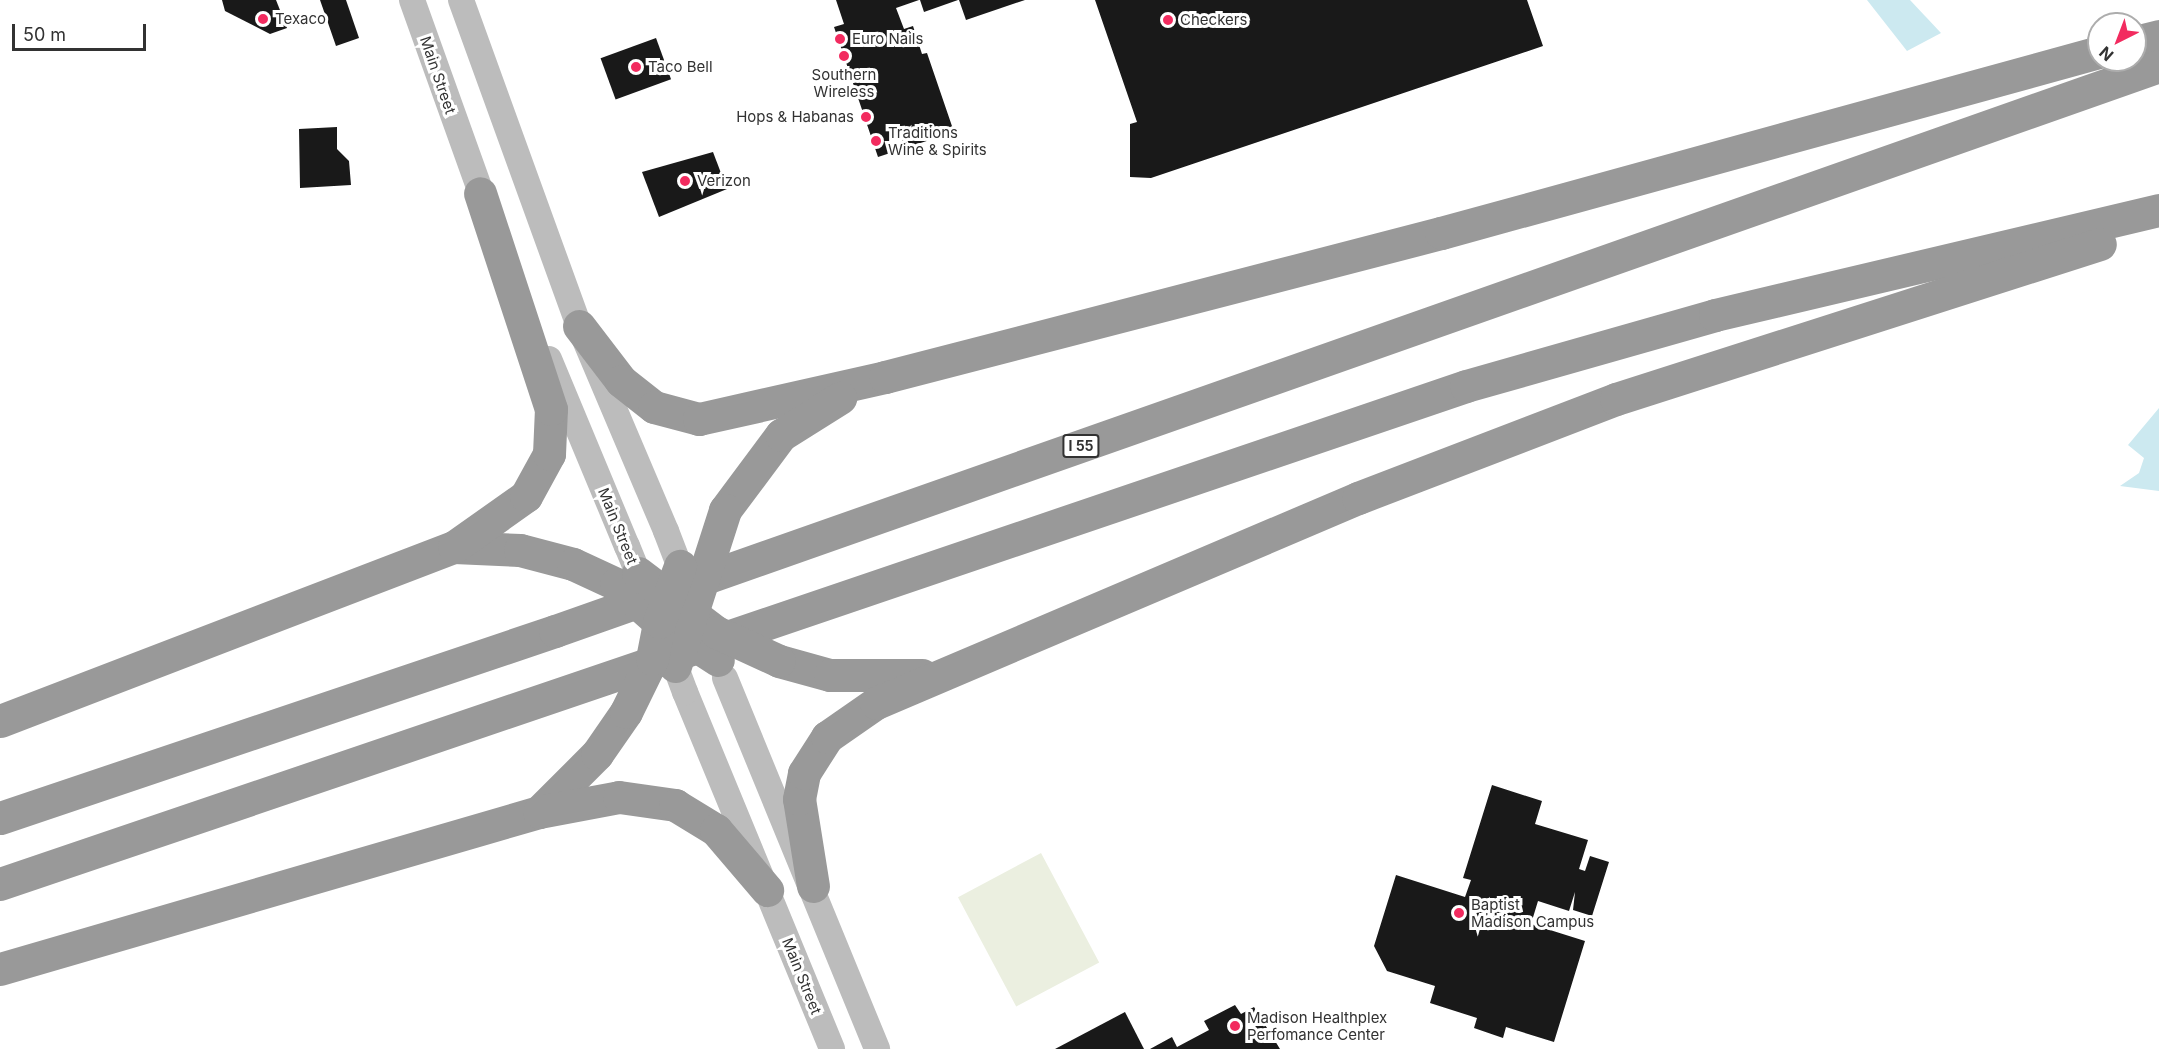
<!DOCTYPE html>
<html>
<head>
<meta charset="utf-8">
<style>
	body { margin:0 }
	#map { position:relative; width:2159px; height:1049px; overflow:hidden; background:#fff; font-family:Inter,sans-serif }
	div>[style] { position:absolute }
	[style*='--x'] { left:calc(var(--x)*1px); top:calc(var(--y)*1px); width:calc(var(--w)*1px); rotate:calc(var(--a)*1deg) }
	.green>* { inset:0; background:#ebefe0; transform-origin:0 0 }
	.water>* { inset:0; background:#cce9f0 }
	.building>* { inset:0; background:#191919; transform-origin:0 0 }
	.secondary>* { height:26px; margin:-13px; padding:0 13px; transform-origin:13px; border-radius:13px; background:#bcbcbc }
	.motorway>* { height:33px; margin:-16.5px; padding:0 16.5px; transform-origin:16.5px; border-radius:16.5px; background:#999 }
	.secondary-bridge>* { height:26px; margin:-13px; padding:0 13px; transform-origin:13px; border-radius:13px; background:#bcbcbc }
	.motorway-bridge>* { height:33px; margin:-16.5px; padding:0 16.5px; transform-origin:16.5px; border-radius:16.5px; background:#999 }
	.dots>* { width:16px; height:16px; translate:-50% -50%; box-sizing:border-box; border:3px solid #fff; border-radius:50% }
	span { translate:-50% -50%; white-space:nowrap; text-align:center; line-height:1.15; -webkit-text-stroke:6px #fff; paint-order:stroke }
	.shield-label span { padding:2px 4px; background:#fff; border:2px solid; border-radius:4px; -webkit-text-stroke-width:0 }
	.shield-label { font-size:14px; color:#323232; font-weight:700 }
	.poi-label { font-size:15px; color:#323232 }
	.left { translate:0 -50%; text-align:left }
	.right { translate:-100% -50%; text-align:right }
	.street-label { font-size:15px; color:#323232 }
	.north { position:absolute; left:2087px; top:12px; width:60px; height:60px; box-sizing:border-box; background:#fff; border:2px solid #adadad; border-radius:50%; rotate:222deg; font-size:16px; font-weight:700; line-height:24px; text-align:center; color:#323232 }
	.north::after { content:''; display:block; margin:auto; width:21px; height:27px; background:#f22b5f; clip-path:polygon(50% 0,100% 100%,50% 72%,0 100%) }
	.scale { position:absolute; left:12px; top:24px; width:134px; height:27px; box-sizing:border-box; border:3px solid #323232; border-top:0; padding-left:8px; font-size:18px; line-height:21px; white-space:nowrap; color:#323232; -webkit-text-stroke:4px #fff; paint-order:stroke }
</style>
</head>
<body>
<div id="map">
	<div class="green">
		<i style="left:1041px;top:853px;width:124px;height:94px;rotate:62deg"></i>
	</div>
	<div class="water">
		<i style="clip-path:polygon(1867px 0,1910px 0,1941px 33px,1907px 51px)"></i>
		<i style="clip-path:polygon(2159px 408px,2159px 491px,2120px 486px,2139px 473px,2144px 458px,2128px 445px)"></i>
	</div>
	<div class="building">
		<i style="clip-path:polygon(222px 0,276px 0,287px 28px,270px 34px,225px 11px)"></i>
		<i style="clip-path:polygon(320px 0,346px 0,359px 38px,336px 46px)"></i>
		<i style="clip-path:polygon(836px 0,919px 0,896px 8px,904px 29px,913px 26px,922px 54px,927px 53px,954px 132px,878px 157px,834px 27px,844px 24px)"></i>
		<i style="clip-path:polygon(920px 0,958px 0,924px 12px)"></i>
		<i style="clip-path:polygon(959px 0,1025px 0,966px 20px)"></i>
		<i style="clip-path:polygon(1095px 0,1527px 0,1543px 46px,1151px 178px,1130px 177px,1130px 124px,1137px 122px)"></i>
		<i style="left:656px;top:38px;width:44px;height:59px;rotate:70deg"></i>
		<i style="clip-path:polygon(337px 127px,337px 149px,349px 161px,351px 185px,300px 188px,299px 129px)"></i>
		<i style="clip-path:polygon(713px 152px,727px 189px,659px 217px,642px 172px)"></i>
		<i style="clip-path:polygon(1492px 785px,1542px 801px,1535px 824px,1588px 840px,1579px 869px,1585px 871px,1590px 856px,1609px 862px,1592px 916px,1573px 910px,1575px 892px,1569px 911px,1538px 901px,1531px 924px,1585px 941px,1554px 1042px,1506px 1027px,1503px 1038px,1474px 1028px,1477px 1018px,1430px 1003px,1435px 986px,1387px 971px,1374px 946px,1396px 875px,1465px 897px,1471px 880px,1463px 878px)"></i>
		<i style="clip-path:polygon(1235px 1005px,1241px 1014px,1254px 1007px,1280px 1049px,1150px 1049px,1172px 1037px,1177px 1047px,1209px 1030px,1204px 1021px)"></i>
		<i style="clip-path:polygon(1125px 1012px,1144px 1049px,1055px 1049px)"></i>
	</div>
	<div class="secondary">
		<i style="--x:412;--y:0;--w:222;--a:70.3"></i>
		<i style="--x:461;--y:0;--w:347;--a:70.1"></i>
		<i style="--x:579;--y:326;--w:223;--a:67"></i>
		<i style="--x:549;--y:359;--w:203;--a:67.4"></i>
		<i style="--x:725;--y:678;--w:401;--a:67.7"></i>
		<i style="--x:685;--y:692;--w:386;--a:67.6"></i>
	</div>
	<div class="motorway">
		<i style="--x:2135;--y:42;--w:25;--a:-14"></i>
		<i style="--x:579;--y:326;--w:69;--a:52.6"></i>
		<i style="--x:621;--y:381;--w:42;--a:38.2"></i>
		<i style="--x:654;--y:407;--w:47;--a:14.9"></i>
		<i style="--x:699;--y:419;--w:191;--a:-12.7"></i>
		<i style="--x:885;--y:377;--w:574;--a:-14.52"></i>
		<i style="--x:1441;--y:233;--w:682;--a:-15.38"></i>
		<i style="--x:725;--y:510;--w:94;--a:-53.3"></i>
		<i style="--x:781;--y:435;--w:70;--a:-32.1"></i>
		<i style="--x:454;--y:547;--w:66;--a:2.6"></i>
		<i style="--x:520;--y:550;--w:55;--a:14.8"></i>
		<i style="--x:779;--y:661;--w:53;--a:15.4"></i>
		<i style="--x:830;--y:675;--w:92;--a:0"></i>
		<i style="--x:0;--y:721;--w:486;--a:-21"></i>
		<i style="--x:454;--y:547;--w:88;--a:-35.3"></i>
		<i style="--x:526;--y:496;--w:48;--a:-61.3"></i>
		<i style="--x:549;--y:454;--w:45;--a:-87.5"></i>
		<i style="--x:551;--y:409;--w:227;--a:-108.2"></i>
		<i style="--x:539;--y:812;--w:82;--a:-45"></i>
		<i style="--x:597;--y:754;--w:51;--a:-55.4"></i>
		<i style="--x:0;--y:818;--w:586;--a:-18.62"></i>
		<i style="--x:555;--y:631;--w:1701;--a:-19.4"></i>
		<i style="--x:0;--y:884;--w:1548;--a:-18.76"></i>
		<i style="--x:1466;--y:386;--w:259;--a:-15.9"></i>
		<i style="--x:1715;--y:315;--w:456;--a:-13.3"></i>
		<i style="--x:813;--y:886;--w:88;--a:-99.1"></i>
		<i style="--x:799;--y:799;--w:26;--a:-79"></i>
		<i style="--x:804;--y:773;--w:43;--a:-57.4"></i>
		<i style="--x:827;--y:737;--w:60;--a:-34.8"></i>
		<i style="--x:876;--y:703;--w:524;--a:-23.04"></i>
		<i style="--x:1358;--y:498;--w:276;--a:-21"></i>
		<i style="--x:1616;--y:399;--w:508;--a:-17.76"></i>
		<i style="--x:0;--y:969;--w:561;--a:-16.24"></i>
		<i style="--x:539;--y:812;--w:81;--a:-10.6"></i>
		<i style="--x:619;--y:797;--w:57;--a:8.1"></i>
		<i style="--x:675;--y:805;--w:48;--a:31.4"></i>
		<i style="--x:716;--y:830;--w:79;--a:49.6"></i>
	</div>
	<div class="secondary-bridge">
		<i style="--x:666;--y:531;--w:56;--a:69"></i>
		<i style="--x:627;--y:546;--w:48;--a:67.8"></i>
		<i style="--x:669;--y:649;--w:46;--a:69.6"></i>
	</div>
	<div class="motorway-bridge">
		<i style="--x:573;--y:564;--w:47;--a:24.9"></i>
		<i style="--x:616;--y:584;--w:57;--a:41.5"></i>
		<i style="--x:659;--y:622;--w:70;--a:32.8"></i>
		<i style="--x:638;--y:573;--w:98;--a:37.1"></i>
		<i style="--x:716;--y:632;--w:69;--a:24.7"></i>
		<i style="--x:675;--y:666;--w:164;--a:-72.2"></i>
		<i style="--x:626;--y:712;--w:59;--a:-63.9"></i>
		<i style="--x:652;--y:659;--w:38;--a:-79"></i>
		<i style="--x:659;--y:622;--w:60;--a:-69.4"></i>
	</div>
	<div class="dots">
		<i style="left:263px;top:19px;background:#f22b5f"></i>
		<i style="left:1168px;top:20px;background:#f22b5f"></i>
		<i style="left:840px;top:39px;background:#f22b5f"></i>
		<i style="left:844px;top:56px;background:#f22b5f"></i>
		<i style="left:636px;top:67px;background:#f22b5f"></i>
		<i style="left:866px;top:117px;background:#f22b5f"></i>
		<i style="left:876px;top:141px;background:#f22b5f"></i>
		<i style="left:685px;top:181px;background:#f22b5f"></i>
		<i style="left:1459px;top:913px;background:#f22b5f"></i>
		<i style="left:1235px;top:1026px;background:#f22b5f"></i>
	</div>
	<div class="shield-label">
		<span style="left:1081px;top:446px">I 55</span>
	</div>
	<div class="poi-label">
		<span class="left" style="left:275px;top:19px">Texaco</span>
		<span class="left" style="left:1180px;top:20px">Checkers</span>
		<span class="left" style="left:852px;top:39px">Euro Nails</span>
		<span class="left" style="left:648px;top:67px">Taco Bell</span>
		<span style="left:844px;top:83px">Southern<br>Wireless</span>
		<span class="right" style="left:854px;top:117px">Hops &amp; Habanas</span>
		<span class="left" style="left:888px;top:141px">Traditions<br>Wine &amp; Spirits</span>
		<span class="left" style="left:697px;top:181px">Verizon</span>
		<span class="left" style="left:1471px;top:913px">Baptist<br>Madison Campus</span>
		<span class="left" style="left:1247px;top:1026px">Madison Healthplex<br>Perfomance Center</span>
	</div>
	<div class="street-label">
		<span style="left:438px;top:75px;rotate:71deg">Main Street</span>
		<span style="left:618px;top:526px;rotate:68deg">Main Street</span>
		<span style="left:802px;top:976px;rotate:68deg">Main Street</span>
	</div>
	<div class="north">N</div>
	<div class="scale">50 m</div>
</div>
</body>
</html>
